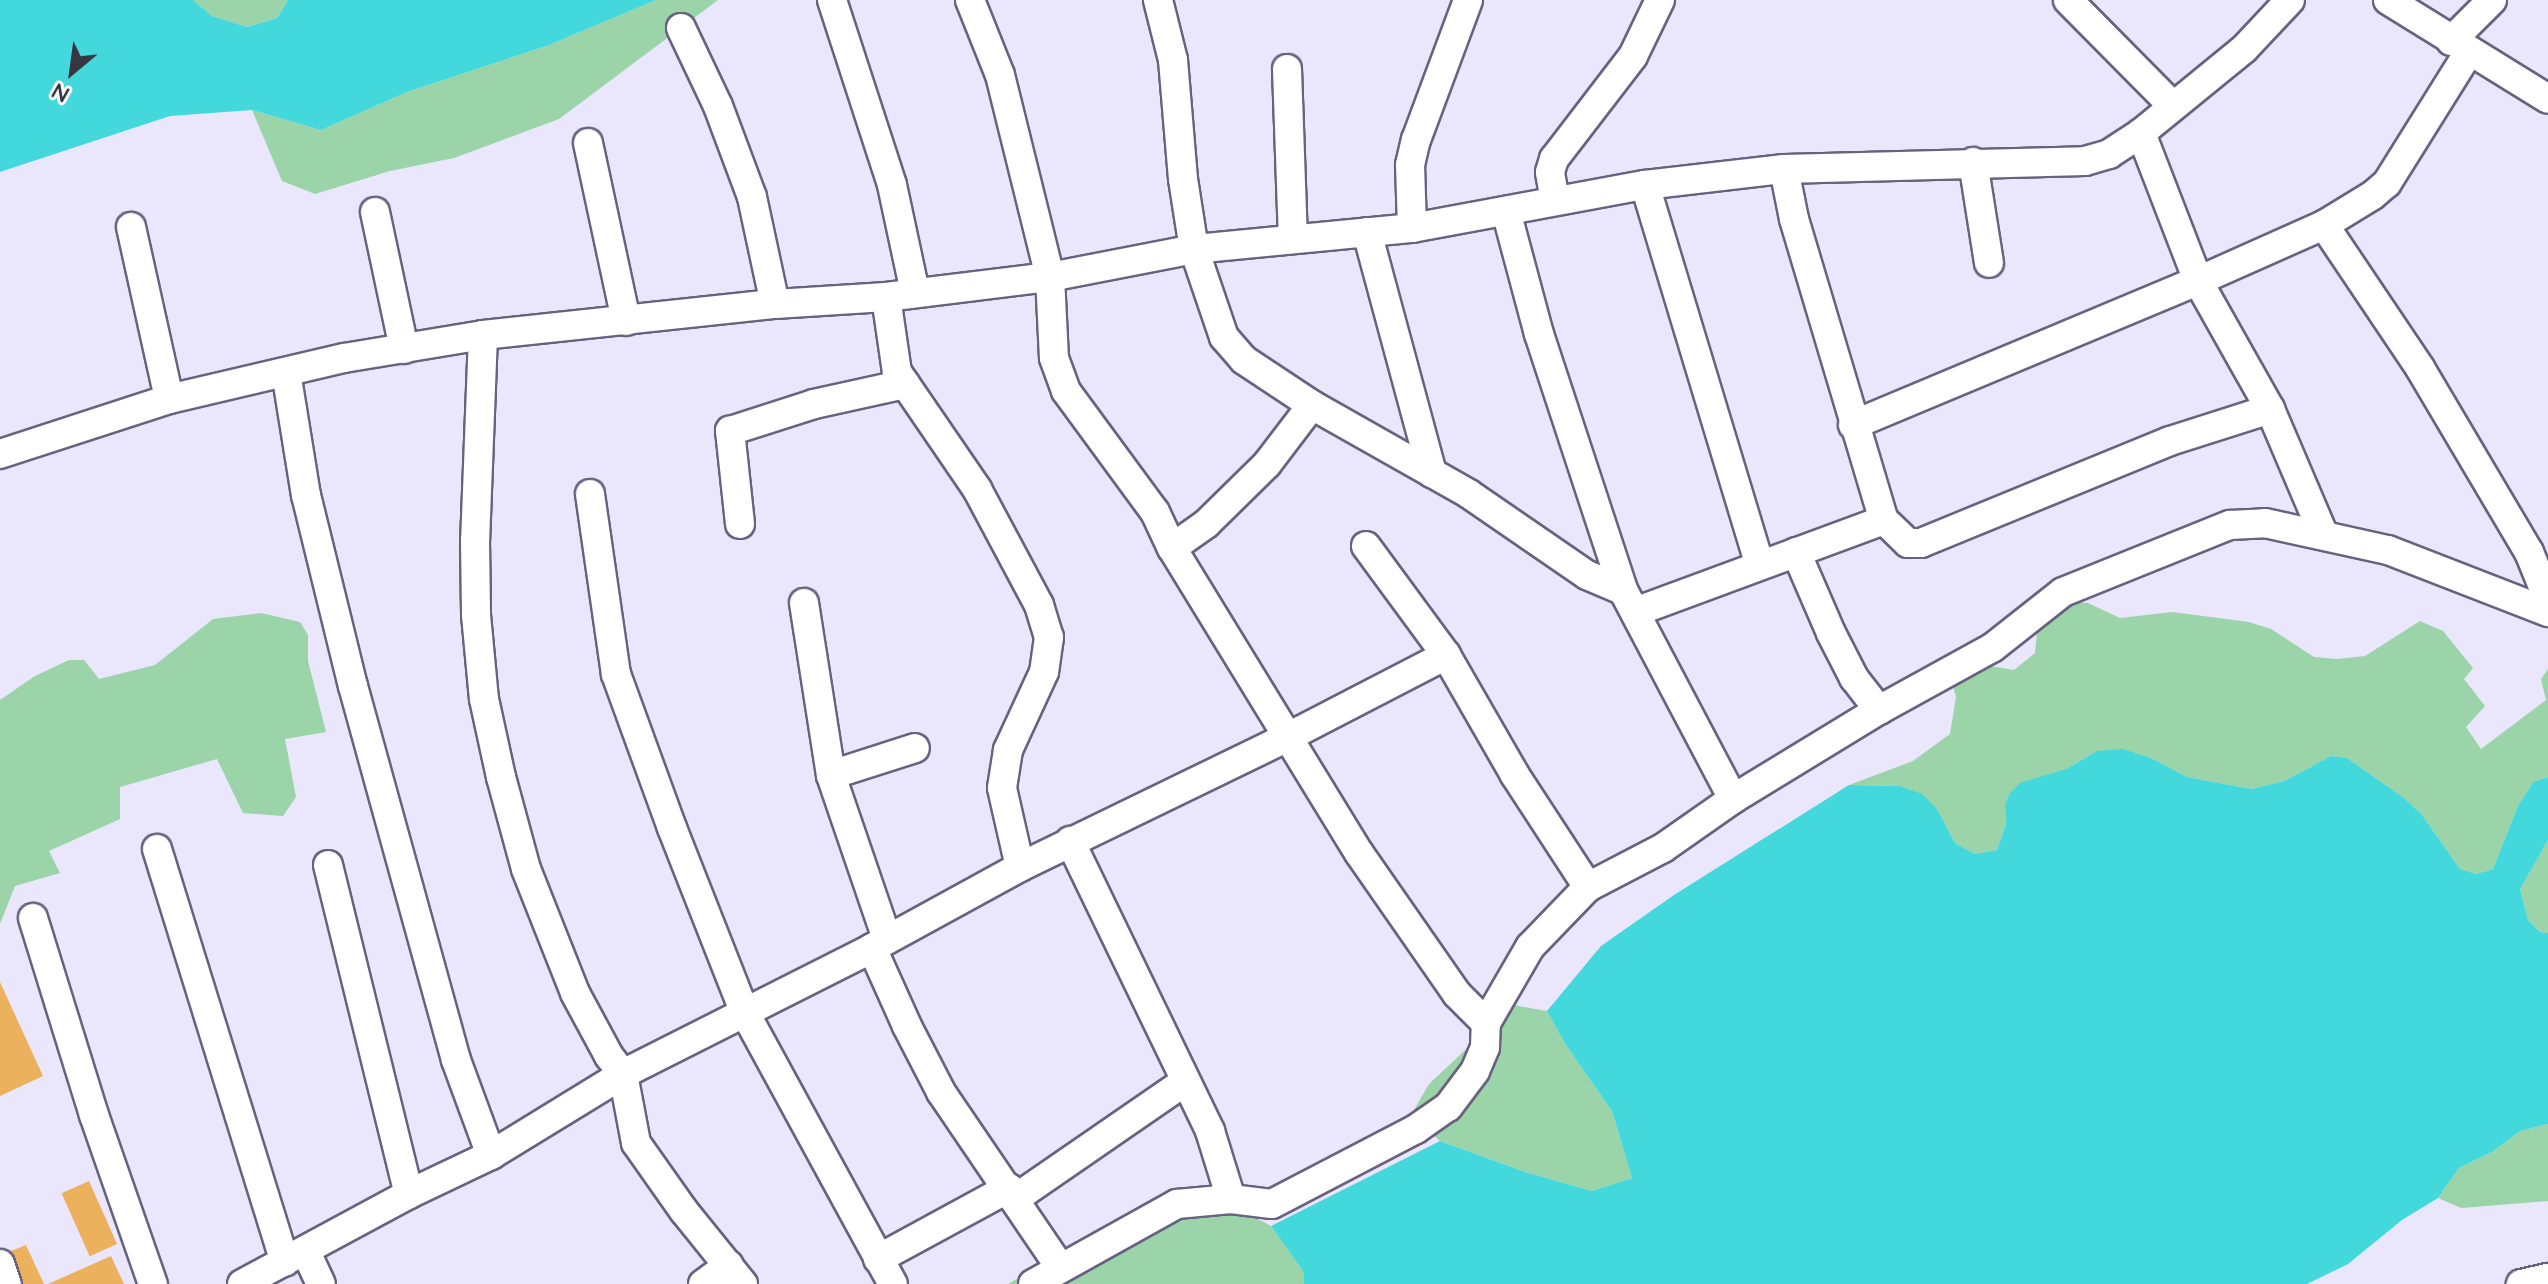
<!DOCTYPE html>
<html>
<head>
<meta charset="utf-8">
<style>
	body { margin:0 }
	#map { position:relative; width:2548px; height:1284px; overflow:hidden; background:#eae6fb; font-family:Quicksand,sans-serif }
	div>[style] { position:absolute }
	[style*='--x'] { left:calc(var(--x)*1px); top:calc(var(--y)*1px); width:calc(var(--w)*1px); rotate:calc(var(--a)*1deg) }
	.green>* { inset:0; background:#9bd4a8 }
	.water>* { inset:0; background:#42d8dc }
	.building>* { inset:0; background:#ebb15c; transform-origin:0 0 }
	.roads { filter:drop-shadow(2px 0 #686280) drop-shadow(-2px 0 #686280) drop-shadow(0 2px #686280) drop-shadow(0 -2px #686280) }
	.minor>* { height:28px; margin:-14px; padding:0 14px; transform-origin:14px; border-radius:14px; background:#fff }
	span { translate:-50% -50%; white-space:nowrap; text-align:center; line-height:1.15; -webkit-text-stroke:6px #f7f6fd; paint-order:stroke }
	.north { position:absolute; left:32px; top:32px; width:80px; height:80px; -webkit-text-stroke:6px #f7f6fd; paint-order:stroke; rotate:209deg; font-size:22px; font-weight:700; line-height:32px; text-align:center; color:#393644 }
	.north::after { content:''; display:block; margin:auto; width:28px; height:36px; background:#393644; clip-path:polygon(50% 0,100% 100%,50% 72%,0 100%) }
</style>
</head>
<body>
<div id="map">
	<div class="green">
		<i style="clip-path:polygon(193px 0,288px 0,277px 18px,247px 27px,212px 16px)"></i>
		<i style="clip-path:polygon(656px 0,718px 0,559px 119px,454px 158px,390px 171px,315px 194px,282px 181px,252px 110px,321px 130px,407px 92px,549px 45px)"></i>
		<i style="clip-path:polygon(2040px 599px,2088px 603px,2120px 618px,2172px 612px,2249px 622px,2271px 629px,2314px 657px,2337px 659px,2365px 656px,2420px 621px,2443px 631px,2473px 668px,2464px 679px,2485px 706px,2466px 727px,2481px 749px,2546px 700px,2541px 679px,2548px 669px,2548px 777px,2533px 782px,2518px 806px,2493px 869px,2476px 874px,2460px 869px,2422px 815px,2404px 798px,2347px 758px,2331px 756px,2284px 781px,2251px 789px,2187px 777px,2153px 759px,2097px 751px,2066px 769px,2020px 784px,2009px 794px,2005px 805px,2006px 824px,1997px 850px,1975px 854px,1955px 843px,1937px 809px,1898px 786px,1849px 785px,1913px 761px,1950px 734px,1956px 697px,1947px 665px,1967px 662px,2014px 670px,2035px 653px)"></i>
		<i style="clip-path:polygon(261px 613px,300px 622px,308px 635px,308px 661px,326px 732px,285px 739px,296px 797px,283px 816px,243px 813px,217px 759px,120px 787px,120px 819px,49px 851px,60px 873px,15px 886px,0 924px,0 700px,35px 676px,69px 660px,84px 660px,99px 679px,155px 665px,213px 619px)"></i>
		<i style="clip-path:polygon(2548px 840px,2548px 933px,2540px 932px,2528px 920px,2520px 889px)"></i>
		<i style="clip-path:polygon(1513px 1005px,1547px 1011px,1566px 1045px,1612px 1111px,1632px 1178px,1592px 1191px,1525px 1172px,1440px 1141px,1411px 1115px,1429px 1084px)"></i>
		<i style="clip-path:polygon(2548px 1124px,2548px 1201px,2461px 1208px,2438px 1198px,2459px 1168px,2492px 1152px,2520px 1131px)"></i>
		<i style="clip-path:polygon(1187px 1190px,1230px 1204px,1271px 1226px,1303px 1271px,1304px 1284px,1008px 1284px,1123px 1217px)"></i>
	</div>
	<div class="water">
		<i style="clip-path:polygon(0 0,193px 0,212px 16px,247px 27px,277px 18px,288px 0,656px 0,549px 45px,407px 92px,321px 130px,252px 110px,170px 116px,0 172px)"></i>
		<i style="clip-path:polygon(2123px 749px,2153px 759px,2187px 777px,2251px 789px,2284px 781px,2331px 756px,2347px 758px,2404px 798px,2422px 815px,2460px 869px,2476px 874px,2493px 869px,2518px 806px,2533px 782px,2548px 777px,2548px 840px,2520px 889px,2528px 920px,2540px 932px,2548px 933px,2548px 1124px,2520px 1131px,2492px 1152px,2459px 1168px,2438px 1198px,2402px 1220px,2348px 1264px,2307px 1284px,1304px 1284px,1303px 1271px,1271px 1226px,1440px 1141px,1525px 1172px,1592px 1191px,1632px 1178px,1612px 1111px,1566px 1045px,1547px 1011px,1601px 946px,1674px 895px,1849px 785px,1899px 786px,1922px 794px,1937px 809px,1955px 843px,1975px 854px,1997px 850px,2006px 824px,2005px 805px,2009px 794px,2020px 783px,2066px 769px,2097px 751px)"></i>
	</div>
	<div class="building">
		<i style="clip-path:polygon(0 982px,43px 1076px,0 1096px)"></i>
		<i style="left:89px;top:1181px;width:69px;height:30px;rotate:66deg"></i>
		<i style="clip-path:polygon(26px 1245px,44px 1284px,24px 1284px,11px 1251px)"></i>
		<i style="clip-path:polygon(111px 1256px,124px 1284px,48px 1284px)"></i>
	</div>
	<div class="roads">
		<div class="minor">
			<i style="--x:832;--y:0;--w:194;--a:72"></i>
			<i style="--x:892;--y:185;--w:109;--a:77.9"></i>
			<i style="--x:970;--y:0;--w:81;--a:68.2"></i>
			<i style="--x:1000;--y:75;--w:208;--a:76.1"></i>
			<i style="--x:1050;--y:277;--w:81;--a:87.2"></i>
			<i style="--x:1054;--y:358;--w:35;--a:70"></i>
			<i style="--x:1066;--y:391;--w:150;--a:53.7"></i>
			<i style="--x:1155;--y:512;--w:40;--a:65"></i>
			<i style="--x:1172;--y:548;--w:358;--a:58.5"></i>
			<i style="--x:1359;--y:853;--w:172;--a:55.2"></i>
			<i style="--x:1457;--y:994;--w:41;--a:45"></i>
			<i style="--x:1158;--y:0;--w:62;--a:76"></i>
			<i style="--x:1173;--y:60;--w:119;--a:85.2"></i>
			<i style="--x:1183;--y:179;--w:71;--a:81.1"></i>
			<i style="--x:1194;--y:249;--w:93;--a:71.2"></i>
			<i style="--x:1224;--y:337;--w:30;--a:49"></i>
			<i style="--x:1244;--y:360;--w:82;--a:33.5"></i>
			<i style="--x:1312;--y:405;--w:180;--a:29.5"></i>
			<i style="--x:1469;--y:494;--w:143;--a:34.5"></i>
			<i style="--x:1587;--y:575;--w:39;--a:23"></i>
			<i style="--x:2068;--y:0;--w:149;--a:45.3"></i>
			<i style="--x:2388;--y:0;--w:188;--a:31.7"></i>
			<i style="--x:681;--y:28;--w:86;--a:64.6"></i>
			<i style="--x:718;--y:106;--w:97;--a:69.5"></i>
			<i style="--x:752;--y:197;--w:109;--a:77.9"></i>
			<i style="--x:2451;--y:41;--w:58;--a:-45"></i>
			<i style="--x:1287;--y:69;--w:170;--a:88"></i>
			<i style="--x:2141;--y:133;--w:159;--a:68.9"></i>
			<i style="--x:2198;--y:281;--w:147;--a:60.6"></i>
			<i style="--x:2270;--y:409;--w:135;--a:66.9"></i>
			<i style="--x:588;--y:143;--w:182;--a:77.9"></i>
			<i style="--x:1973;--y:162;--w:102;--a:81"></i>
			<i style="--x:1784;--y:169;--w:51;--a:78.7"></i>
			<i style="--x:1794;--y:219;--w:314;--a:73.4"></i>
			<i style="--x:1884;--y:520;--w:33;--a:44"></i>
			<i style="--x:1908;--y:543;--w:13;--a:0"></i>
			<i style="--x:1921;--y:543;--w:269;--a:-22.3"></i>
			<i style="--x:2170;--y:441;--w:105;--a:-17.7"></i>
			<i style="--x:1645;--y:185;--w:397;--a:73.2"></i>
			<i style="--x:1555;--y:201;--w:29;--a:-100"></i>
			<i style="--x:1550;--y:172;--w:14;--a:-73"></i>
			<i style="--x:1554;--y:159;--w:130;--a:-52.5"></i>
			<i style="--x:1633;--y:56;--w:62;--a:-64.3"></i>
			<i style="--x:1506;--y:211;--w:127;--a:75"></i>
			<i style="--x:1539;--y:334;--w:269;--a:71.8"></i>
			<i style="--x:1623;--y:590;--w:236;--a:62.2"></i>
			<i style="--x:1733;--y:799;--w:171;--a:-31.4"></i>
			<i style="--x:1879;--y:710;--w:129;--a:-28.8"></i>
			<i style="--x:1992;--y:648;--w:90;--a:-38.3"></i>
			<i style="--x:2063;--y:592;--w:180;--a:-21.9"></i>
			<i style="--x:2230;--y:525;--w:35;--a:-3"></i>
			<i style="--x:2265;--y:523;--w:126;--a:12.4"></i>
			<i style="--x:2388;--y:550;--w:172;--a:21.2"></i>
			<i style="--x:375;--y:212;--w:140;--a:78"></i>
			<i style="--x:2324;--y:225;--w:172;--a:56.1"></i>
			<i style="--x:2420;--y:368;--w:214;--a:59.4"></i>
			<i style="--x:2529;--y:552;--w:51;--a:68"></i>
			<i style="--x:131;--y:227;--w:176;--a:77.5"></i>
			<i style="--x:1412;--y:228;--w:63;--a:-91.8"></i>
			<i style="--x:1410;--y:165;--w:26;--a:-77"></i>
			<i style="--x:1416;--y:140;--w:149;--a:-69.6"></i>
			<i style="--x:1367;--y:232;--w:250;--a:74.9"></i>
			<i style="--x:886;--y:297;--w:76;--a:81.7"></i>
			<i style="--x:897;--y:372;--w:142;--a:55.6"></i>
			<i style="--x:977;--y:489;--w:132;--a:61.9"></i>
			<i style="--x:1039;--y:605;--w:34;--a:73"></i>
			<i style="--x:1049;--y:637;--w:35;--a:98"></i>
			<i style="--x:1044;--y:672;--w:86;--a:114.8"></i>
			<i style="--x:1008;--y:750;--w:38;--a:99"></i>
			<i style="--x:1002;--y:788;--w:81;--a:77.2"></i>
			<i style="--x:483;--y:335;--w:206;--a:92.2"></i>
			<i style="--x:475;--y:541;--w:74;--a:89.2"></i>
			<i style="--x:476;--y:615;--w:84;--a:84.6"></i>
			<i style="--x:484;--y:699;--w:80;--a:77.7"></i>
			<i style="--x:501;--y:777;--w:95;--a:74.8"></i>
			<i style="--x:526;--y:869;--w:133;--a:68.4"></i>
			<i style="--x:575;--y:993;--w:72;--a:61.6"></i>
			<i style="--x:609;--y:1056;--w:23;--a:52"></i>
			<i style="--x:623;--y:1074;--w:70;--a:79.3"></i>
			<i style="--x:636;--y:1143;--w:83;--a:54.8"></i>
			<i style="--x:684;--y:1211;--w:94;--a:51.1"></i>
			<i style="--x:286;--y:372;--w:125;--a:80.8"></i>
			<i style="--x:306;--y:495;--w:197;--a:76.2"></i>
			<i style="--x:353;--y:686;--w:388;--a:74.6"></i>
			<i style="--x:456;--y:1060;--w:101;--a:69.8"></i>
			<i style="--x:1853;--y:425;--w:374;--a:-22.7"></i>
			<i style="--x:2198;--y:281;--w:138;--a:-24"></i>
			<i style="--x:2324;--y:225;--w:57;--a:-31.5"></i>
			<i style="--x:2373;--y:195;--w:18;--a:-41"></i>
			<i style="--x:2387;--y:183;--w:155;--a:-58"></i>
			<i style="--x:0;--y:454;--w:178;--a:-18"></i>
			<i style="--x:169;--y:399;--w:180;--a:-13.2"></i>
			<i style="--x:344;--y:358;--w:141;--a:-9.4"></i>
			<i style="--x:483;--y:335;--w:294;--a:-6.1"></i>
			<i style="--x:775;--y:304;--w:111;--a:-3.6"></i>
			<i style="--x:886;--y:297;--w:165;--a:-7"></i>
			<i style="--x:1050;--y:277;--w:147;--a:-11"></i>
			<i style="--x:1194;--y:249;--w:219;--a:-5.5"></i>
			<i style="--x:1412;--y:228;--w:237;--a:-10.5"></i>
			<i style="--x:1645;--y:185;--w:140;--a:-6.6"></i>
			<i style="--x:1784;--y:169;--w:301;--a:-1.5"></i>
			<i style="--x:2085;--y:161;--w:25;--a:-16"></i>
			<i style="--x:2109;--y:154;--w:38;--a:-33"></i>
			<i style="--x:2141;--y:133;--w:133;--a:-39.2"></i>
			<i style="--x:2244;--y:49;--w:67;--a:-46.8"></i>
			<i style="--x:590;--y:494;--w:182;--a:81.8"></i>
			<i style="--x:616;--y:674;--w:164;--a:70"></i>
			<i style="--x:672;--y:828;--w:197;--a:68.5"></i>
			<i style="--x:744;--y:1011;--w:311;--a:61.4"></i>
			<i style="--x:740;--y:524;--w:94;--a:-96.1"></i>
			<i style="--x:730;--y:431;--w:88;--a:-17.8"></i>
			<i style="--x:814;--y:404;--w:93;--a:-12.4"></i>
			<i style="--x:1366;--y:546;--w:135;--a:53.7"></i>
			<i style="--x:1446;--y:655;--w:138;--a:60.1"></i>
			<i style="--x:1515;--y:775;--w:134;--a:56.9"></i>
			<i style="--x:1172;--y:548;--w:42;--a:-35.2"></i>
			<i style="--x:1206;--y:524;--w:86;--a:-44.5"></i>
			<i style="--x:1267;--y:464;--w:74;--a:-52.7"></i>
			<i style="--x:1796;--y:552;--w:88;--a:66.6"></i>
			<i style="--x:1831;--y:633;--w:51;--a:62.9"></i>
			<i style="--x:1854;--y:678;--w:41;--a:52"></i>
			<i style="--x:804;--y:603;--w:174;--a:81.1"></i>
			<i style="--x:1635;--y:612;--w:265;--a:-20.3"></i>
			<i style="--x:1070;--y:841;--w:322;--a:64.2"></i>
			<i style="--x:1210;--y:1131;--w:71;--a:72.8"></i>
			<i style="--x:157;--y:849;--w:432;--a:72.8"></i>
			<i style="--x:328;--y:865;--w:339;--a:76.2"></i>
			<i style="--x:33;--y:918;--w:206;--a:72.8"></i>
			<i style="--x:94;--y:1115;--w:179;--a:70.8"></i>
			<i style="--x:887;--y:939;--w:173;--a:-108.9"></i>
			<i style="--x:831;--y:775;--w:88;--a:-17.8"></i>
			<i style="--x:872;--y:948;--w:85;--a:65.8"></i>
			<i style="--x:907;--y:1026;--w:74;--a:62.7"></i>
			<i style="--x:941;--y:1092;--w:212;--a:55.8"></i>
			<i style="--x:1016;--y:1198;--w:204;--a:-34.6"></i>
			<i style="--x:306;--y:1252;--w:35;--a:65"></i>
			<i style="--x:878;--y:1259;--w:149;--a:-28.5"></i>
			<i style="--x:0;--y:1264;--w:21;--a:71"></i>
			<i style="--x:242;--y:1284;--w:190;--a:-28.3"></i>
			<i style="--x:409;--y:1194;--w:91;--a:-25.4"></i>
			<i style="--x:491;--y:1155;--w:155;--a:-31.5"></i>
			<i style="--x:623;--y:1074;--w:279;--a:-26.8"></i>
			<i style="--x:872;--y:948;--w:169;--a:-28.7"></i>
			<i style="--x:1020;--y:867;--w:300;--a:-25.9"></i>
			<i style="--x:1290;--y:736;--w:176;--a:-27.4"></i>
			<i style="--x:703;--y:1284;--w:32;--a:-36"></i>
			<i style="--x:1033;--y:1284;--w:165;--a:-29.1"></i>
			<i style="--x:1177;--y:1204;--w:54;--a:-5.3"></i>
			<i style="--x:1231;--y:1199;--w:41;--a:7"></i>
			<i style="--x:1272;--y:1204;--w:162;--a:-27.5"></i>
			<i style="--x:1416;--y:1129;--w:39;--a:-35"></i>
			<i style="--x:1448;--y:1107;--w:45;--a:-53.1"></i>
			<i style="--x:1475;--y:1071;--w:26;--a:-67"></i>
			<i style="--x:1485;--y:1047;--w:24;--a:-88"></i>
			<i style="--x:1486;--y:1023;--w:88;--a:-59.9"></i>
			<i style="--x:1530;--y:947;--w:83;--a:-46"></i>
			<i style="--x:1588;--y:887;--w:85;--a:-27.5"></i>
			<i style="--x:1663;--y:848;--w:85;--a:-35"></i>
			<i style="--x:2521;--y:1284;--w:28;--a:-13"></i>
		</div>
	</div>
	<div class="north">N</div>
</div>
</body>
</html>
